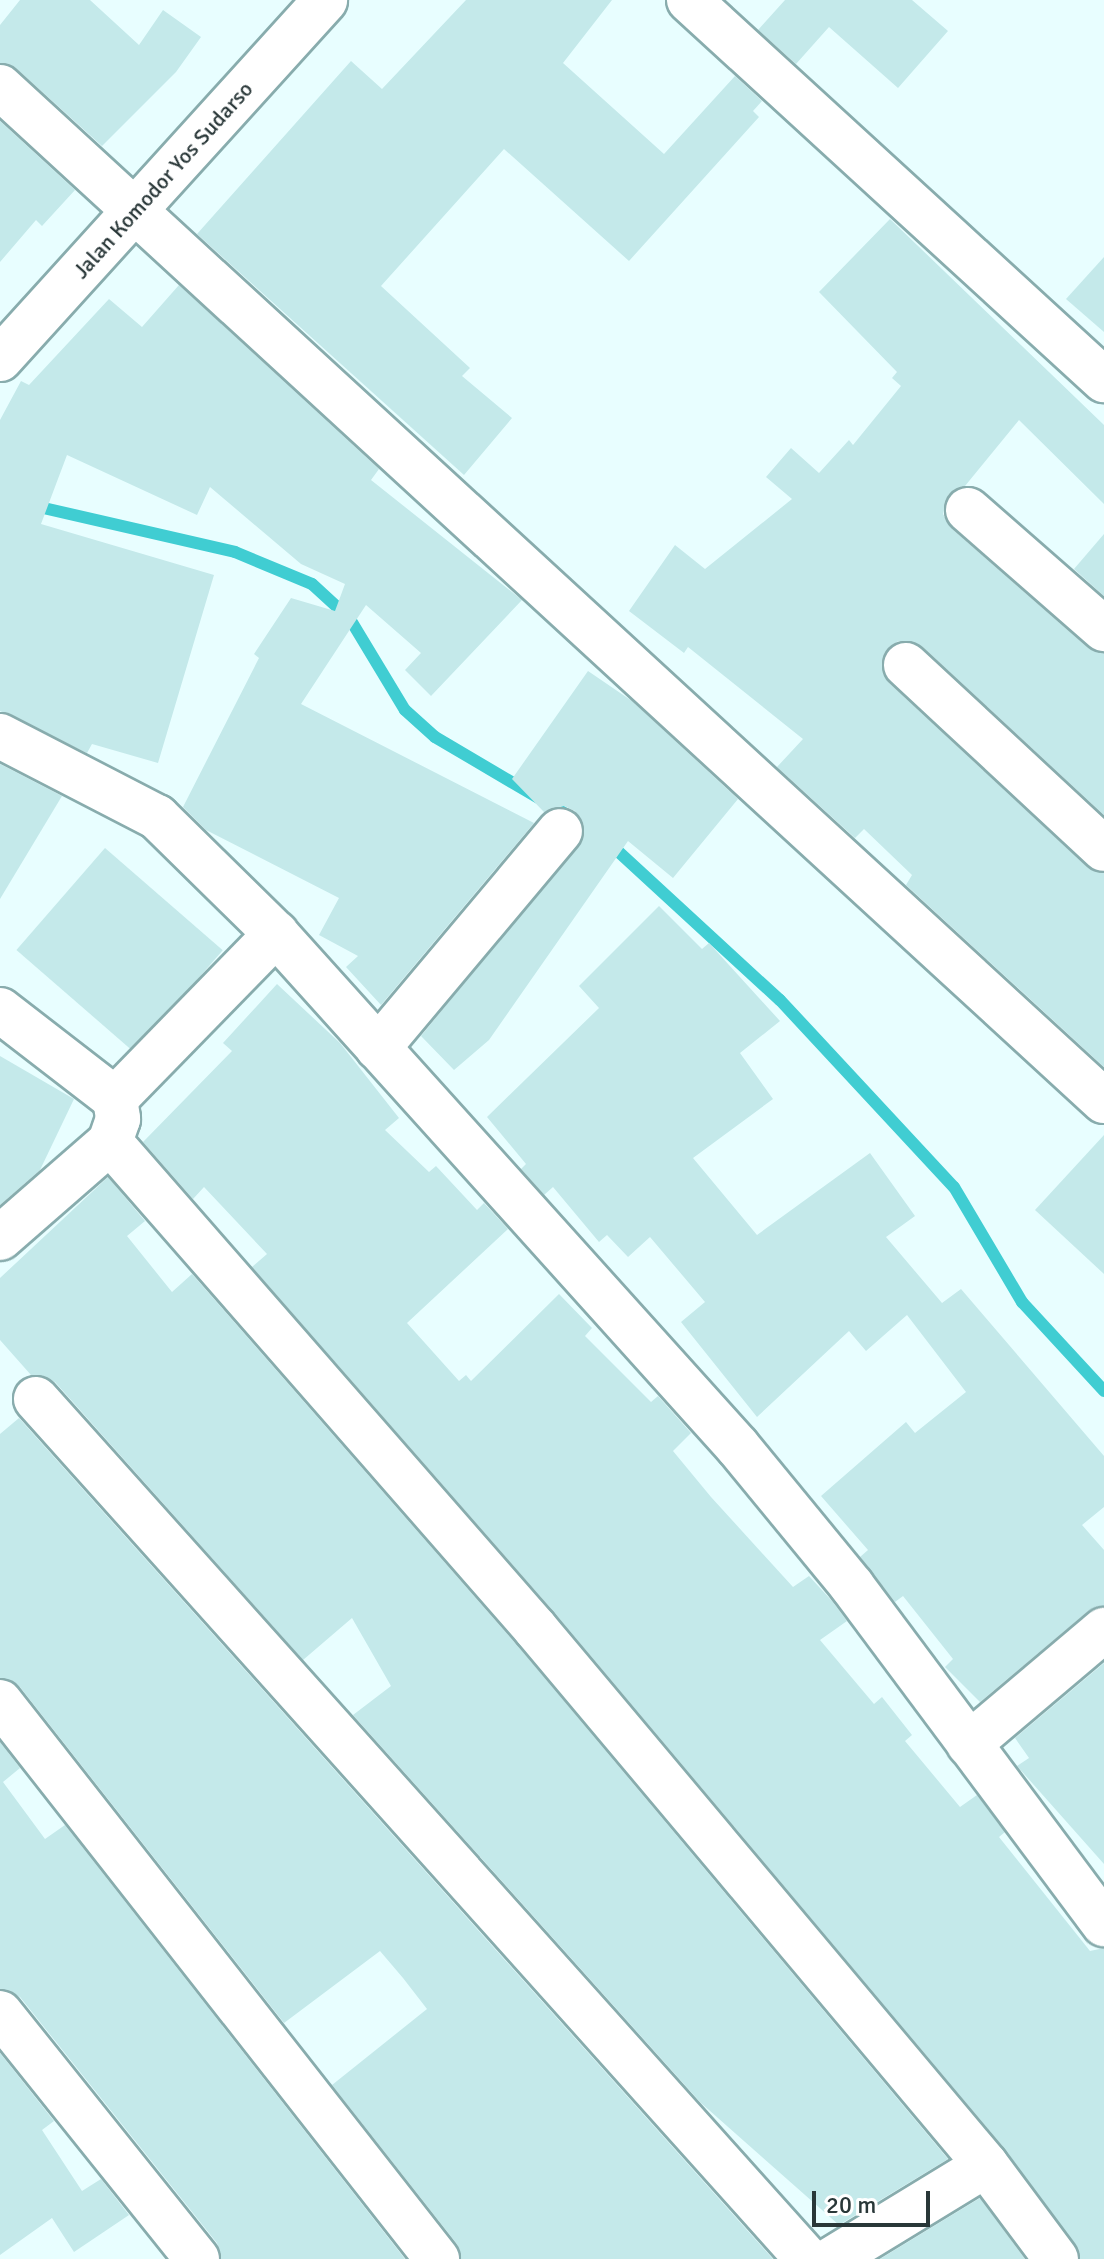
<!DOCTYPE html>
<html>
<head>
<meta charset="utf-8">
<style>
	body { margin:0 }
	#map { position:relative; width:1104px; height:2259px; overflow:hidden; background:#e8feff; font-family:Signika,sans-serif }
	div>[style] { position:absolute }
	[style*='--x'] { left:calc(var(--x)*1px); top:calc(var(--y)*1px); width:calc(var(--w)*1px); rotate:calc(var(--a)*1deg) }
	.stream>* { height:12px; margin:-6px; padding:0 6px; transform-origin:6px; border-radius:6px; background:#40cdd2 }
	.building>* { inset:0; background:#c4e9ea; transform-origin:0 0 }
	.roads { filter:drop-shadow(2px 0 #88acad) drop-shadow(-2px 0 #88acad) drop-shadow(0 2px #88acad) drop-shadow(0 -2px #88acad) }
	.street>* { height:44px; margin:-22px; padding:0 22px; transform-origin:22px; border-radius:22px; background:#fff }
	.secondary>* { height:44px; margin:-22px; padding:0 22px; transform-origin:22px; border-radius:22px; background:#fff }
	span { translate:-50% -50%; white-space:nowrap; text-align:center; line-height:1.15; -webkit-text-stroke:6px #fff; paint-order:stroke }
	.street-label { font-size:22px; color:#293738 }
	.scale { position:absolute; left:812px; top:2191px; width:118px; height:36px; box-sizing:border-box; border:4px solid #293738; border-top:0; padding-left:10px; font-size:24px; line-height:28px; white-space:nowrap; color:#293738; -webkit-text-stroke:6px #fff; paint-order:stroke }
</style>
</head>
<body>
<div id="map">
	<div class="stream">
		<i style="--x:0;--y:498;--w:241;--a:12.9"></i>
		<i style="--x:235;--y:552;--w:83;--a:22.6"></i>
		<i style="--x:312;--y:584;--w:52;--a:42.6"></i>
		<i style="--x:350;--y:619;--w:106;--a:58.9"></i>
		<i style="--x:405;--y:710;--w:40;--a:42"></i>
		<i style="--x:435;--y:737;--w:158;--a:30.5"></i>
		<i style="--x:609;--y:843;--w:232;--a:42.6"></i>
		<i style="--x:780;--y:1000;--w:255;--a:47.1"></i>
		<i style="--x:954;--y:1187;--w:134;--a:59.4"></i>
		<i style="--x:1022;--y:1302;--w:121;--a:47.3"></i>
	</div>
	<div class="building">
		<i style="clip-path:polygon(20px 0,90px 0,139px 45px,163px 10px,201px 37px,176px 72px,102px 146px,17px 69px,0 63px,0 25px)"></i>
		<i style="clip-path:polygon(466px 0,612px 0,563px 63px,664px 154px,735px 76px,762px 101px,753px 111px,759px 117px,629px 261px,504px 149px,381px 286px,470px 368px,462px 376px,512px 418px,464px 475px,197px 234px,351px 61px,382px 89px)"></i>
		<i style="clip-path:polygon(785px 0,912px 0,948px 31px,898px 88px,829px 27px,796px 64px,758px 30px)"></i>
		<i style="clip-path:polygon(0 121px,75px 190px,42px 226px,36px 220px,0 262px)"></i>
		<i style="clip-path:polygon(890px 219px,1104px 425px,1104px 504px,1019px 420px,965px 486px,949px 494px,943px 514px,952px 529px,1088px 648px,1104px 653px,1104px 815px,923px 647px,898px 641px,882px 660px,889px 683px,1087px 867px,1104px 873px,1104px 1067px,906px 885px,912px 875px,864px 829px,855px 838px,777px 767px,803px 739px,688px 647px,684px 653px,629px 611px,675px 545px,705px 569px,792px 499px,766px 477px,791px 448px,819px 473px,849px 440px,853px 445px,901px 386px,892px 378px,897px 372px,819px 292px)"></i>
		<i style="clip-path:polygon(1104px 257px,1104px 332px,1066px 299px)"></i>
		<i style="clip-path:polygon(179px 285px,379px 469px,371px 480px,522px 600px,431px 696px,405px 670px,421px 653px,366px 605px,301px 704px,534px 823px,381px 1005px,346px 967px,358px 956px,319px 935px,339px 898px,206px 830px,183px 807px,259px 658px,254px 654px,291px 598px,335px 611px,345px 584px,301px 564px,210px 487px,197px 515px,67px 455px,41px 524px,214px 575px,158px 763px,92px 744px,87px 753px,0 711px,0 420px,21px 381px,29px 385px,109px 299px,142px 327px)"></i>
		<i style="clip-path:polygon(1104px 534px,1104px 596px,1074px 569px)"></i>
		<i style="clip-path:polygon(588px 671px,632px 701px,738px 799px,673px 878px,628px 841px,489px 1040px,454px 1070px,421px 1036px,584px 836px,575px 811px,564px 806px,544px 812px,512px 779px)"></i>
		<i style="clip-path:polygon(0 764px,62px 796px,0 899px)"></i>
		<i style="left:105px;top:848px;width:156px;height:135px;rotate:41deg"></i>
		<i style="clip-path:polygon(659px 906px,702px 949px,709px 943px,780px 1021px,740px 1053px,773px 1099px,693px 1158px,757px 1235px,870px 1153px,915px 1216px,886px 1237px,942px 1303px,961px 1289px,1104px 1456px,1104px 1507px,1082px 1525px,1104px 1550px,1104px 1606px,1088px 1611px,980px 1702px,945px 1667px,953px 1659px,903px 1596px,895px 1602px,860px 1557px,868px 1550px,821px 1496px,906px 1422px,915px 1433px,966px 1392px,907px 1315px,866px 1351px,849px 1331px,757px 1417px,681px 1322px,705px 1302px,650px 1237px,628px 1257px,607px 1235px,599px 1242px,553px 1187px,544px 1195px,521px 1169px,526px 1164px,487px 1117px,599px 1008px,579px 986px)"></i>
		<i style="clip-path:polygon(277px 984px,340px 1043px,399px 1118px,385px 1130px,429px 1172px,436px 1166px,477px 1210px,484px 1203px,508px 1229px,407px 1323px,459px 1381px,466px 1375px,471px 1381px,559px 1294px,592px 1328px,585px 1336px,651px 1402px,658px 1396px,691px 1433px,673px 1451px,711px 1497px,793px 1587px,809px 1576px,832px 1601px,847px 1621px,820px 1640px,874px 1704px,882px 1697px,912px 1735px,905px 1741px,960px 1807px,977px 1795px,1005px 1832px,999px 1837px,1090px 1951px,1104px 1948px,1104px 2259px,1080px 2259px,1005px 2149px,554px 1612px,252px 1267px,267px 1254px,204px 1187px,193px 1199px,143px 1142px,232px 1051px,223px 1043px)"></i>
		<i style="clip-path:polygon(0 1056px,74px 1099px,40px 1170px,0 1205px)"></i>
		<i style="clip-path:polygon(1104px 1135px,1104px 1274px,1035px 1210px)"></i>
		<i style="clip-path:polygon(108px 1177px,145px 1221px,127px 1236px,172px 1292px,192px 1274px,516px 1644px,948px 2159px,839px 2225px,701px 2103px,353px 1715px,391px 1686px,352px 1618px,303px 1660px,55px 1382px,31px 1375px,0 1340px,0 1278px)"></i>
		<i style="clip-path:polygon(19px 1418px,773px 2259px,461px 2259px,457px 2244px,332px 2085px,427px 2009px,403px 1978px,380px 1951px,284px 2023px,20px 1687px,0 1678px,0 1434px)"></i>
		<i style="clip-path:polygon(1104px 1663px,1104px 1864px,1017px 1766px,1029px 1758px,1015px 1738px)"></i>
		<i style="clip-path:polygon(0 1742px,20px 1768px,3px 1782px,45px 1839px,65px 1825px,405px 2259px,221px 2259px,217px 2243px,20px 1997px,0 1989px)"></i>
		<i style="clip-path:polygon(0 2053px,54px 2121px,42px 2130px,82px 2191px,101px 2179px,129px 2215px,74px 2252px,52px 2218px,0 2255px)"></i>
		<i style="clip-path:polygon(980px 2198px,1025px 2259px,880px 2259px)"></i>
	</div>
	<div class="roads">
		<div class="street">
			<i style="--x:689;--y:0;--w:563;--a:42.48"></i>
			<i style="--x:0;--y:87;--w:1499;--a:42.57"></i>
			<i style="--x:968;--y:510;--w:181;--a:41.2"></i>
			<i style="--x:906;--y:665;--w:270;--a:42.9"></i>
			<i style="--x:0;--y:736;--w:177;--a:27.3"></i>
			<i style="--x:157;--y:817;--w:167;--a:44.5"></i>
			<i style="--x:276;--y:934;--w:690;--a:47.99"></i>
			<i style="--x:738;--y:1447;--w:180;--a:50.6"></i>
			<i style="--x:852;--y:1586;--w:422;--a:53.3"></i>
			<i style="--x:0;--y:1010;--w:145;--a:37.7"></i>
			<i style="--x:115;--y:1099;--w:20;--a:81"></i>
			<i style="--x:118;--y:1119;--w:24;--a:109"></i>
			<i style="--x:110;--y:1142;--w:646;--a:48.83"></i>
			<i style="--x:535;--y:1628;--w:701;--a:49.97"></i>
			<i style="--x:986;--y:2165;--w:117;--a:53.3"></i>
			<i style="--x:378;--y:1048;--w:283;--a:-50"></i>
			<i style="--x:115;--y:1099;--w:231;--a:-45.7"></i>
			<i style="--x:0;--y:1238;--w:146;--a:-41.1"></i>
			<i style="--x:36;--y:1399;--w:1155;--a:48.12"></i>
			<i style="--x:0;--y:1702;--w:708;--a:51.88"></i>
			<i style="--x:969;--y:1744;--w:177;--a:-40.2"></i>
			<i style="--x:0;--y:2013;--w:315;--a:51.3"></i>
			<i style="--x:832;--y:2259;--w:180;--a:-31.4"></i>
		</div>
		<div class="secondary">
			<i style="--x:0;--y:359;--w:484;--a:-47.8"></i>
		</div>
	</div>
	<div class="street-label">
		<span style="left:163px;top:180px;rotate:-48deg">Jalan Komodor Yos Sudarso</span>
	</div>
	<div class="scale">20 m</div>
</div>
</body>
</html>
